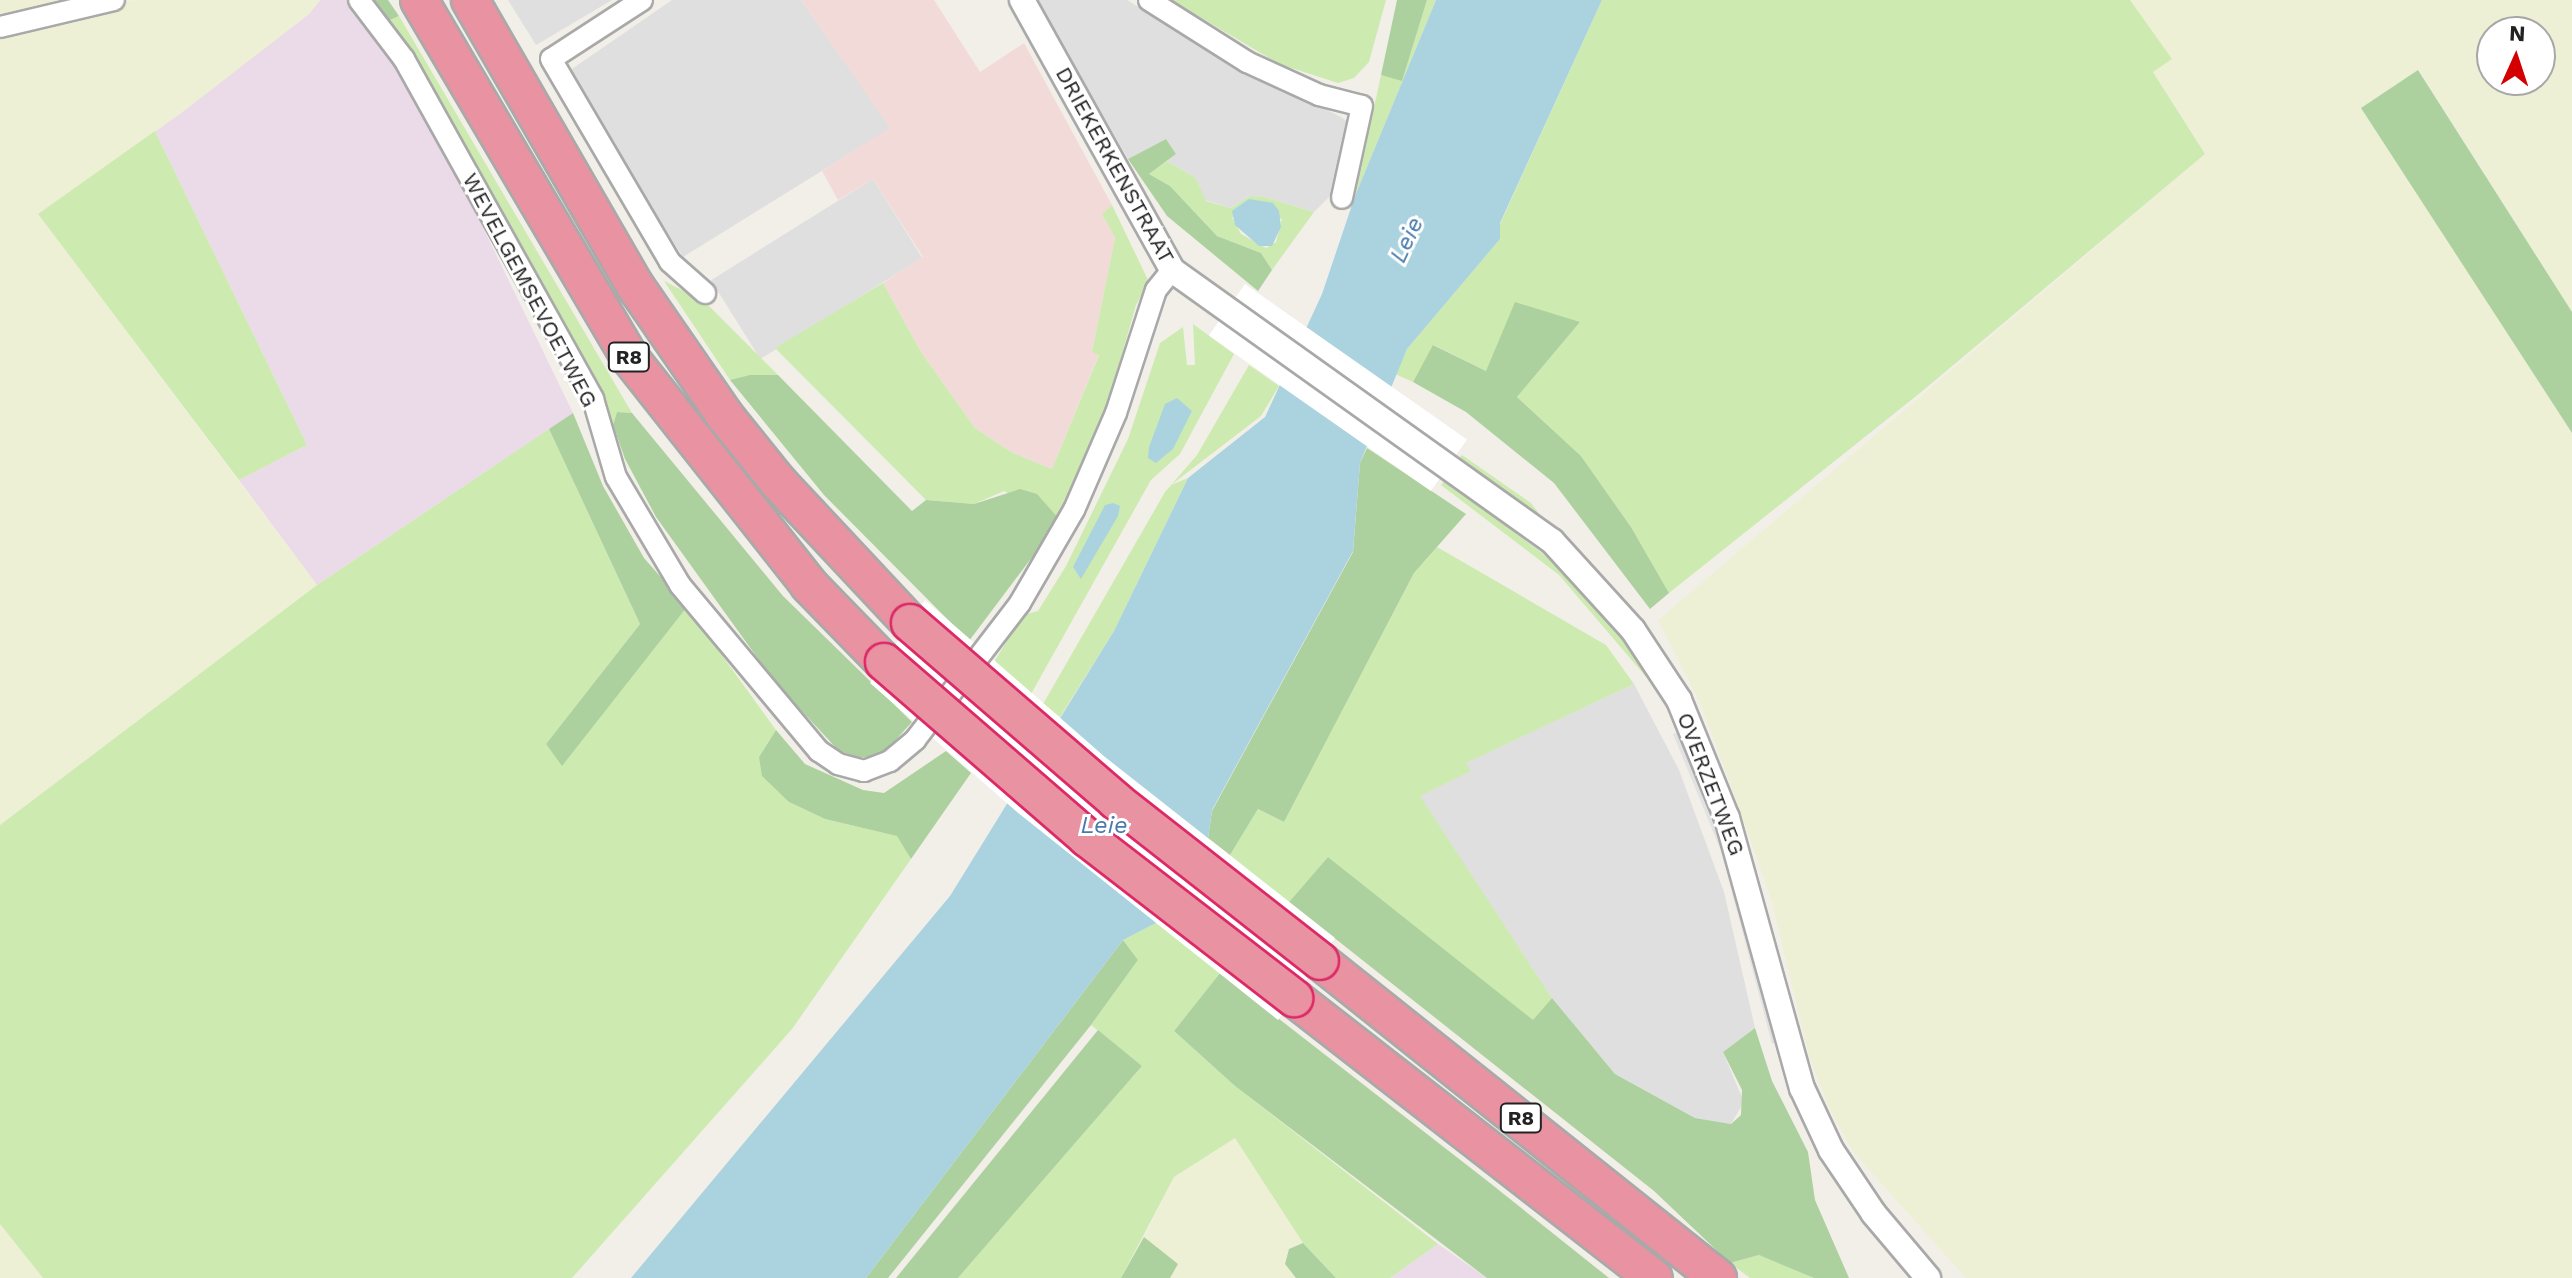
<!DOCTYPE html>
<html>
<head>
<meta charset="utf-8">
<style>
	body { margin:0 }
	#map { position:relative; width:2572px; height:1278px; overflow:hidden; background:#f2efe9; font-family:"Work Sans",sans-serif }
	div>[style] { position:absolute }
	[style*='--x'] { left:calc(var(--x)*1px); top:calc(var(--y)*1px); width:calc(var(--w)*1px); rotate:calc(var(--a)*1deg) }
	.residential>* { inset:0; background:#e0dfdf; transform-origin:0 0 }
	.commercial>* { inset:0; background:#f2dad9 }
	.industrial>* { inset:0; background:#ebdbe8 }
	.farmland>* { inset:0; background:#eef0d5 }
	.grass>* { inset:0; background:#cdebb0 }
	.forest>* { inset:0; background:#add19e }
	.parking>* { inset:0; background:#e2e2e2 }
	.water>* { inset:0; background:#aad3df }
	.pier>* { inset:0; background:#fff; transform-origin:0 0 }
	.roads { filter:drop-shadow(2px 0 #a9a9a9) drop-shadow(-2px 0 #a9a9a9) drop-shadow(0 2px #a9a9a9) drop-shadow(0 -2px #a9a9a9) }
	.minor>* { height:20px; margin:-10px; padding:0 10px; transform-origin:10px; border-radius:10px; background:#fff }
	.tertiary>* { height:24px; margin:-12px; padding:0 12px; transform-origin:12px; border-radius:12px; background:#fff }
	.motorway>* { height:36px; margin:-18px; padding:0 18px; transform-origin:18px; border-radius:18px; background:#e892a2 }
	.bridges { filter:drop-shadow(2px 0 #dc2a67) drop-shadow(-2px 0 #dc2a67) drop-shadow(0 2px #dc2a67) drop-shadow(0 -2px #dc2a67) }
	.motorway-bridge>* { height:36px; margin:-18px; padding:0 18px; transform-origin:18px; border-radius:18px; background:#e892a2 }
	span { translate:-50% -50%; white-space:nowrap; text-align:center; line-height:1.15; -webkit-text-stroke:6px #fff; paint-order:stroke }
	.shield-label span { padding:2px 6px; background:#fff; border:2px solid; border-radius:6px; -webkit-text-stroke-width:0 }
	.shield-label { font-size:20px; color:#222; font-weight:700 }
	.street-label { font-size:22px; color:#222 }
	.water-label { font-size:24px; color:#4a7aab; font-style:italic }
	.north { position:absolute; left:2476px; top:16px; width:80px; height:80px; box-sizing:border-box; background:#fff; border:2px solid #a7a7a7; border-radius:50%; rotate:3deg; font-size:22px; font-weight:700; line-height:32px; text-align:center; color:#222 }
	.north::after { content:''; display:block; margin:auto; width:28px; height:36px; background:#d40000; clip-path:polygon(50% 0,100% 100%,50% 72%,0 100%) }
</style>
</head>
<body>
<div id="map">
	<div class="residential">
		<i style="clip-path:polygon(508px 0,612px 0,536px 45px)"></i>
		<i style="clip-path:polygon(672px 0,801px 0,891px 128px,683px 257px,566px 73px)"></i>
		<i style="clip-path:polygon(1037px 0,1127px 0,1224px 59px,1341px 117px,1349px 123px,1331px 195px,1314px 212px,1264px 197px,1250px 196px,1231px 208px,1205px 200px,1196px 178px,1167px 161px,1176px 154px,1166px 139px,1128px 159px)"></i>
		<i style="left:873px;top:179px;width:93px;height:191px;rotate:58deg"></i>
		<i style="clip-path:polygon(1634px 684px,1679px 770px,1724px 892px,1755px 1028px,1723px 1052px,1744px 1102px,1731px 1124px,1695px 1118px,1615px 1074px,1552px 998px,1419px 796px,1470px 771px,1465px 763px)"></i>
	</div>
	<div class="commercial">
		<i style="clip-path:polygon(801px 0,934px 0,980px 72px,1024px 43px,1112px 205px,1102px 214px,1115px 238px,1092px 352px,1099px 354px,1052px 469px,1011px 452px,975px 428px,921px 352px,883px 283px,923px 257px,873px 179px,838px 200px,822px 171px,890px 128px)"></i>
	</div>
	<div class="industrial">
		<i style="clip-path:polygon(320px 0,347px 0,426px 110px,573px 413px,317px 585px,239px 480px,307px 445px,155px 131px,309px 14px)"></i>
		<i style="clip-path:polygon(1438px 1244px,1487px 1278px,1390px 1278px)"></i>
	</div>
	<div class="farmland">
		<i style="clip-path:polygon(0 0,70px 0,0 16px)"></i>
		<i style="clip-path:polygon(135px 0,320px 0,309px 14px,180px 114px,38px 214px,317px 585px,0 825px,0 31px)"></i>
		<i style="clip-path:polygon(evenodd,2130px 0,2572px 0,2572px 312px,2419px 70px,2361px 108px,2572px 433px,2572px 1278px,1966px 1278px,1854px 1153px,1829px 1108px,1809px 1056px,1771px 899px,1737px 802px,1701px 705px,1658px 620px,2205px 154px,2153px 71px,2171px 58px,2130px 0,2492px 32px,2540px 32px,2540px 80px,2492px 80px,2492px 32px)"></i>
		<i style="clip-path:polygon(1235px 1138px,1303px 1243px,1289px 1249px,1285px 1264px,1296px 1278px,1170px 1278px,1177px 1264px,1144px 1237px,1174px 1177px)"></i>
		<i style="clip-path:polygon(0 1224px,43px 1278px,0 1278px)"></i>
	</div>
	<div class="grass">
		<i style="clip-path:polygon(1171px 0,1386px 0,1369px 62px,1354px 78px,1338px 83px,1279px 64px)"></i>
		<i style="clip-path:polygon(1427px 0,1436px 0,1355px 196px,1381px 75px,1402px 80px)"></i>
		<i style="clip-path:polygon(1602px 0,2130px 0,2172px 59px,2153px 72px,2205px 154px,1920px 393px,1669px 593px,1631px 527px,1581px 456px,1517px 397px,1580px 322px,1486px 371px,1434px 345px,1413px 382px,1395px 374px,1407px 349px,1500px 239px,1500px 224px)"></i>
		<i style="clip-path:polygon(399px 16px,632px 413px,617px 412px,613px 425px,571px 335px,388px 21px)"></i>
		<i style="clip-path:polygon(155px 131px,307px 445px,239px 480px,38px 214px)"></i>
		<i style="clip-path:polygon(evenodd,1167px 161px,1196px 178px,1206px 201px,1231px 208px,1250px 196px,1264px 197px,1314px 212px,1272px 270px,1261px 253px,1217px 236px,1170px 186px,1149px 174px,1167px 161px,1232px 217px,1282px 219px,1276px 242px,1266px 248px,1241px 234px,1232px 217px)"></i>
		<i style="clip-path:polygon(1112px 205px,1149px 282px,1136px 305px,1104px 417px,1060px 520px,1004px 491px,974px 504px,926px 500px,775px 348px,883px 283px,921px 352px,975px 428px,1011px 452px,1052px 469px,1099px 355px,1092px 352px,1115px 238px,1102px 214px)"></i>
		<i style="clip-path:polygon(664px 281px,704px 301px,778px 375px,730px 380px)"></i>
		<i style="clip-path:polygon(1193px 324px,1234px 354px,1180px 454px,1151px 480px,1031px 694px,994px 662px,1023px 615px,1038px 611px,1066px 566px,1128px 439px,1160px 343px,1183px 327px,1187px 365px,1195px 365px)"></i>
		<i style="clip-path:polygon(1249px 365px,1279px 386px,1261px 416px,1171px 485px,1188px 478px,1114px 631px,1060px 717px,1043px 704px,1165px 492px,1197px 455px)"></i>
		<i style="clip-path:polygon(549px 429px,640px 624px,546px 744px,562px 765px,687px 607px,776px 730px,759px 757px,789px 802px,825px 819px,898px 836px,911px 859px,792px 1029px,572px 1278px,43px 1278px,0 1224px,0 825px,317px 585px)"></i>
		<i style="clip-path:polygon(1462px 455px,1531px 503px,1544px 520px,1458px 460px)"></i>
		<i style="clip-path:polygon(1445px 480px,1567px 572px,1652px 676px,1647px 678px,1559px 575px,1441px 485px)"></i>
		<i style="clip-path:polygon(1437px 547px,1606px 645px,1634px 684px,1466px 763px,1471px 771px,1420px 796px,1552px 998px,1533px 1021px,1328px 857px,1289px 902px,1230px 855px,1258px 809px,1284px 822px,1414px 573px)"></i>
		<i style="clip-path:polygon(1156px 923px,1220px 973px,1174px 1031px,1235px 1086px,1438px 1244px,1390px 1278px,1336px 1278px,1303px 1243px,1235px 1138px,1174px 1177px,1121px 1278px,958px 1278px,1142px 1066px,1091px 1025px,1138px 960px,1123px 940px)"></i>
		<i style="clip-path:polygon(1759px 1255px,1787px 1264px,1814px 1278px,1750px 1278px,1730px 1263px)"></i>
	</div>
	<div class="forest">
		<i style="clip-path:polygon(371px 0,388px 0,399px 16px,388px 21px)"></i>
		<i style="clip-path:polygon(1397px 0,1427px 0,1402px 81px,1381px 75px)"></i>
		<i style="clip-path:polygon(2418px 70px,2572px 312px,2572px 433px,2361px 108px)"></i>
		<i style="clip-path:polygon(1166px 139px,1176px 154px,1149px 174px,1170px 186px,1217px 236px,1261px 253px,1272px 270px,1258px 291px,1167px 216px,1128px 159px)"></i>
		<i style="clip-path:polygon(1515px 302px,1580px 322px,1517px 397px,1581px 456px,1631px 527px,1669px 593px,1650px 609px,1554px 483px,1466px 412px,1413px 382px,1433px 345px,1486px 371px)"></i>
		<i style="clip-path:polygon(750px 375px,778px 375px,912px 511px,926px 500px,974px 504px,1020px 489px,1037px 494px,1060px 520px,969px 641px,824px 495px,730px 380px)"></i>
		<i style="clip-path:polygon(617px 412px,632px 413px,783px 596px,912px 722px,882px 755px,858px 758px,838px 750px,774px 681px,656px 517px,625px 459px,613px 425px)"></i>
		<i style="clip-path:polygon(573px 413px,603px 486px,644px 558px,687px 607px,562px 766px,546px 744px,640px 624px,549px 429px)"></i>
		<i style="clip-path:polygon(1367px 448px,1466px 514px,1414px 573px,1284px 822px,1258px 809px,1230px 855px,1208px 838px,1212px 811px,1353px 552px,1360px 463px)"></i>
		<i style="clip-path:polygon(776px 730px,805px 764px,863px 790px,884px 793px,946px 751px,971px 773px,911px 859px,897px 836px,825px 819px,789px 802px,762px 776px,759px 757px)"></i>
		<i style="clip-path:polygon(1328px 857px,1533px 1020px,1552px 998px,1615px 1074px,1695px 1118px,1731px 1124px,1741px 1115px,1742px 1090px,1723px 1052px,1755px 1028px,1772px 1081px,1808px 1152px,1815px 1200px,1849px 1278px,1814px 1278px,1759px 1255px,1730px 1263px,1654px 1191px,1289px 902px)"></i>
		<i style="clip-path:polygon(1123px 940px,1138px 960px,1091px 1025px,888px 1278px,866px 1278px)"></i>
		<i style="clip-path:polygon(1220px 973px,1490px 1183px,1609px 1278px,1487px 1278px,1235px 1086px,1174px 1031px)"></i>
		<i style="clip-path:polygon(1098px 1030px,1142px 1066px,958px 1278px,896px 1278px)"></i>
		<i style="clip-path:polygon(1144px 1237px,1178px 1264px,1170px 1278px,1121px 1278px)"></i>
		<i style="clip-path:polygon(1303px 1243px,1336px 1278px,1296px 1278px,1285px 1264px,1289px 1249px)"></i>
	</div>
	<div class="parking">
		<i style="clip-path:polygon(1679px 731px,1729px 852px,1780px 1041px,1772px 1044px,1721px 851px,1673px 734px)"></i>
	</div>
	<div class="water">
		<i style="clip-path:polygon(1436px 0,1602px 0,1500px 223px,1500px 239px,1407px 349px,1360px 463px,1353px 551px,1212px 810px,1208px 838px,1156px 923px,1123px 940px,866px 1278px,631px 1278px,950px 896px,1114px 631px,1188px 478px,1265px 417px,1322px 294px,1355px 196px)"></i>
		<i style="clip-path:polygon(1249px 199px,1273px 203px,1279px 211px,1281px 227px,1272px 246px,1259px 246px,1235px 225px,1232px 211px)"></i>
		<i style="clip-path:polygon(1177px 398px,1192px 411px,1173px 449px,1156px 463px,1148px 458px,1149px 447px,1165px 404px)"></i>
		<i style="clip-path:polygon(1113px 503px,1120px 506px,1118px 516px,1081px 579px,1073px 567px,1105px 505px)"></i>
	</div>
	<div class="pier">
		<i style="left:1245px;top:284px;width:271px;height:63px;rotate:35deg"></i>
		<i style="clip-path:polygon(925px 600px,1105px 757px,1335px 938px,1278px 1020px,1017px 812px,870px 683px)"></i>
	</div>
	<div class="roads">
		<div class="minor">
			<i style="--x:359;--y:0;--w:74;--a:52.7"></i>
			<i style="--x:404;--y:59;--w:389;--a:60.9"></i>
			<i style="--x:593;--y:399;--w:81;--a:73.6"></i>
			<i style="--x:616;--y:477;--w:126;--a:59.3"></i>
			<i style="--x:680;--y:585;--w:217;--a:50.1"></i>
			<i style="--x:819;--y:751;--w:23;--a:34"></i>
			<i style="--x:838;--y:764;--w:27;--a:15"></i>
			<i style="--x:864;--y:771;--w:28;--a:-21"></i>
			<i style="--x:890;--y:761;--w:33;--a:-40"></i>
			<i style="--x:915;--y:740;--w:173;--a:-52.5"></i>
			<i style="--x:1020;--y:603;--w:108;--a:-59.9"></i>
			<i style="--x:1074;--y:510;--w:106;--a:-66.6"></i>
			<i style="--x:1116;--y:413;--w:129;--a:-72"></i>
			<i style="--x:1156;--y:290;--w:26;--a:-51"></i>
			<i style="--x:642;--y:0;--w:108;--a:147"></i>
			<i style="--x:551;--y:59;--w:235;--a:59.6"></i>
			<i style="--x:670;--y:262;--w:47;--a:41.5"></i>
			<i style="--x:1149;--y:0;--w:116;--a:32.3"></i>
			<i style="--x:1247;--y:62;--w:79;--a:24.6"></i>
			<i style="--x:1319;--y:95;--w:44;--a:14.3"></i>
			<i style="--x:1362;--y:106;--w:94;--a:102.3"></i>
			<i style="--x:0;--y:27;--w:117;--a:-13.3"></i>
		</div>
		<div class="tertiary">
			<i style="--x:1022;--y:0;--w:309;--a:60.9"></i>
			<i style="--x:1172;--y:270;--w:467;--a:35.5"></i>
			<i style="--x:1552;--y:541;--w:120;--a:47.7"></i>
			<i style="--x:1633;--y:630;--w:84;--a:56.7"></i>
			<i style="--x:1679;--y:700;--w:127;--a:67.9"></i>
			<i style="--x:1727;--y:818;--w:280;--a:74.5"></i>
			<i style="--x:1802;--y:1088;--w:68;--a:64.9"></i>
			<i style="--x:1831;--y:1150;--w:77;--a:56.1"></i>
			<i style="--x:1874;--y:1214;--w:84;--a:49.8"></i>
		</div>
		<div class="motorway">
			<i style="--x:419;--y:0;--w:416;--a:59.5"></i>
			<i style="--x:630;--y:358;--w:289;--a:51.7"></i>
			<i style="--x:809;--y:585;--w:107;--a:45.8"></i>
			<i style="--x:470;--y:0;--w:332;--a:60"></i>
			<i style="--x:636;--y:287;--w:157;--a:55.4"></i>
			<i style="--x:725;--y:416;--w:85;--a:51.2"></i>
			<i style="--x:778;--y:482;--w:193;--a:46.9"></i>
			<i style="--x:1320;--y:961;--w:509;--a:38.54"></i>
			<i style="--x:1294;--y:998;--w:456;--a:37.9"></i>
		</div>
	</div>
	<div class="bridges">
		<div class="motorway-bridge">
			<i style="--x:910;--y:623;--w:272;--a:40.8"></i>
			<i style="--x:1116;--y:801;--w:259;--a:38.1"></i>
			<i style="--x:884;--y:662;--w:269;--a:40.9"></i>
			<i style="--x:1087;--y:838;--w:262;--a:37.7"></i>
		</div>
	</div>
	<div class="shield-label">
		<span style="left:629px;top:357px">R8</span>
		<span style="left:1521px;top:1118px">R8</span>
	</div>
	<div class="street-label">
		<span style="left:1115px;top:165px;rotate:61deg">DRIEKERKENSTRAAT</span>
		<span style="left:530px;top:290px;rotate:62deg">WEVELGEMSEVOETWEG</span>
		<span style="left:1711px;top:784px;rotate:69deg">OVERZETWEG</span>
	</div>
	<div class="water-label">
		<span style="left:1407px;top:240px;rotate:-65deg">Leie</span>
		<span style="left:1104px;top:826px">Leie</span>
	</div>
	<div class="north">N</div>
</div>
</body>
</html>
